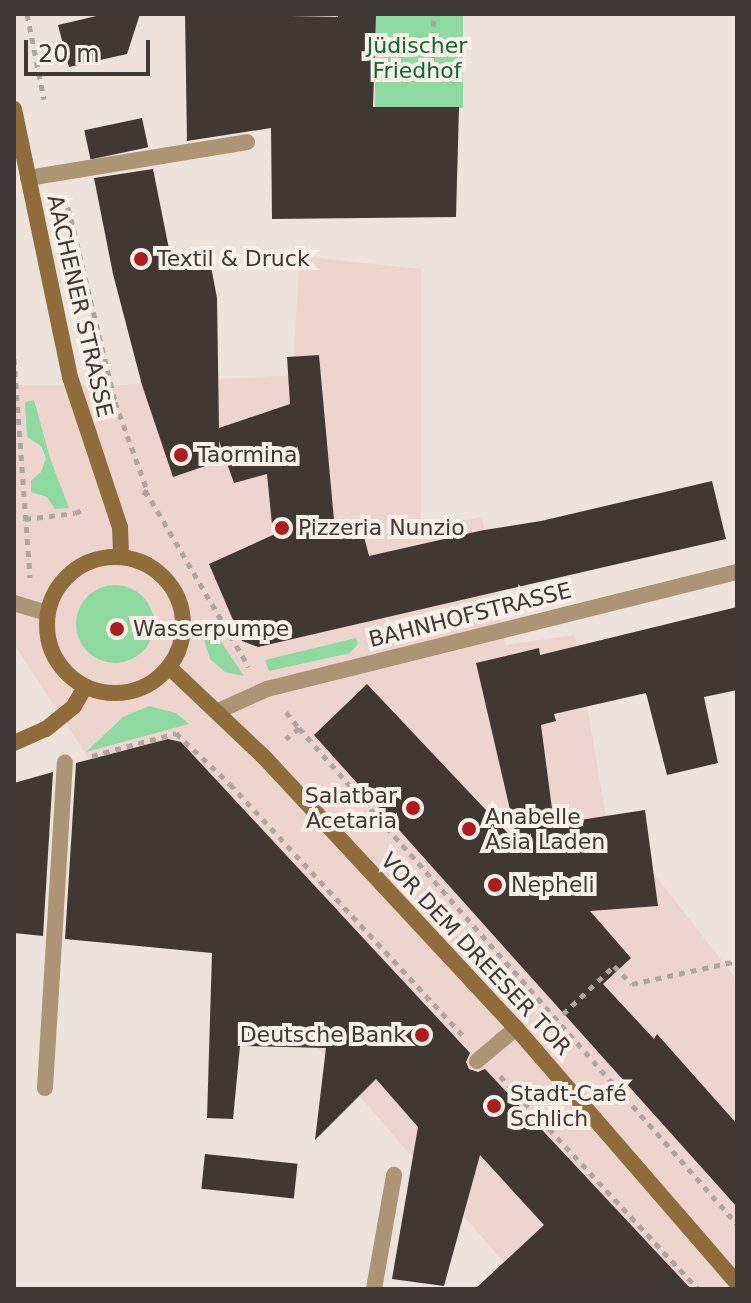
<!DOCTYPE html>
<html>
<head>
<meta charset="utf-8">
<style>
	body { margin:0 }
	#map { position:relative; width:751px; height:1303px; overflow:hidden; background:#eee2dd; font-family:"DejaVu Sans",sans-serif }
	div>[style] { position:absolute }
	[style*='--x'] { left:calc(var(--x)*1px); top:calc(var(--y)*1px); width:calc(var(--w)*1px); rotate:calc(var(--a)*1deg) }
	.commercial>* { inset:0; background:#eed4cf }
	.green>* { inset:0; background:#8ed9a0; transform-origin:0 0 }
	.round { border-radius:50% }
	.building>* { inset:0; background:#413834; transform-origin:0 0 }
	.path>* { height:5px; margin-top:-2.5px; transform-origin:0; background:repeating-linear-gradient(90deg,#aea5a1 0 6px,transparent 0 12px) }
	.service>* { height:16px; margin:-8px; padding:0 8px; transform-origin:8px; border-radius:8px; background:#ac9474 }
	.minor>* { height:16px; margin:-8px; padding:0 8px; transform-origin:8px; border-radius:8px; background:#ac9474 }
	.secondary>* { height:16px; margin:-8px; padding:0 8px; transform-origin:8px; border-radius:8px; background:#8f6c3a }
	.secondary>.ring { margin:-8px; padding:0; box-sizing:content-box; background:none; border:16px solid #8f6c3a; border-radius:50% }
	.dots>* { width:22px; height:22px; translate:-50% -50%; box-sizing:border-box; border:4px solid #fbefea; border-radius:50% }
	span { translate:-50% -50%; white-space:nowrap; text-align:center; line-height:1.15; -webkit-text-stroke:8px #fbefea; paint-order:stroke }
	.park-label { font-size:22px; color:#0c6933 }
	.poi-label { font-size:22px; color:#3e3937 }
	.left { translate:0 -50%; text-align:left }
	.right { translate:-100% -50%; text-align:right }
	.street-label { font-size:22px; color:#3e3937 }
	.frame { position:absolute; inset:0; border:16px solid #3e3937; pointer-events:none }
	.scale { position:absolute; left:24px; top:40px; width:126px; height:36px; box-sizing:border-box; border:4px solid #3e3937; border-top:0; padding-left:10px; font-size:24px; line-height:28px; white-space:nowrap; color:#3e3937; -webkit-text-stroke:6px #fbefea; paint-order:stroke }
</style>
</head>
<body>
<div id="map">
	<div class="commercial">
		<i style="clip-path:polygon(299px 256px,421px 269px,421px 528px,482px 517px,505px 645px,575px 635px,605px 811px,737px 980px,737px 1289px,527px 1289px,154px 859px,14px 644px,14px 385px,118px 385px,293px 375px)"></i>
	</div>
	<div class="green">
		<i style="left:375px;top:14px;width:88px;height:94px"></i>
		<i style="clip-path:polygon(34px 400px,50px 458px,69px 508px,55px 509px,47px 497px,31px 492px,31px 481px,41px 472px,46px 458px,41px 446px,27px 437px,25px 402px)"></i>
		<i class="round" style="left:76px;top:585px;width:78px;height:78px"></i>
		<i style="clip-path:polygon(209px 624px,244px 676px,225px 672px,210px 659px,203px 636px)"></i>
		<i style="clip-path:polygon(356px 638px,358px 644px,350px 653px,269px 671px,265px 660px)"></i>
		<i style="clip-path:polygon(149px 706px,176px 713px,189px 724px,86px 752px,123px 717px)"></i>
	</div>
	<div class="building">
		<i style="clip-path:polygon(105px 14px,140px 14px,127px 54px,69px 67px,58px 25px)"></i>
		<i style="clip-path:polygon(185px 14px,338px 17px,338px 14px,376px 14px,373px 107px,459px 107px,456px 217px,272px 219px,271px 128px,187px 141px)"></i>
		<i style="left:142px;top:118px;width:30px;height:59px;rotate:78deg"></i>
		<i style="clip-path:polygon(153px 169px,173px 269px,210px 261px,217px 298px,219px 428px,290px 404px,287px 357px,319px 355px,335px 531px,361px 525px,369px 556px,484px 530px,541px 521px,712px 481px,726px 539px,258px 647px,242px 641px,209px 564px,273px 535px,267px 474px,234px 483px,219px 441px,220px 461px,173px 477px,142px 385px,113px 274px,94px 178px)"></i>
		<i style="clip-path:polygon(737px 607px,737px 690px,704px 697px,718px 763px,667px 775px,646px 693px,554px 714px,556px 721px,541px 725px,554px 824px,645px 810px,658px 906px,590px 911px,631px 958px,603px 984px,654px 1039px,657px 1034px,737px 1124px,737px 1207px,314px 735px,367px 684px,518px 844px,476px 663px,539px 648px,540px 655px)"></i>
		<i style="clip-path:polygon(168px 739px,181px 742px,470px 1053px,466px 1062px,469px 1069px,478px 1072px,485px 1069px,691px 1289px,475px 1289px,544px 1225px,480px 1155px,444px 1286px,392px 1279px,418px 1127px,376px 1079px,315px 1140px,326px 1048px,240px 1046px,233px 1119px,207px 1118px,212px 953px,65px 939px,76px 763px)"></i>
		<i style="clip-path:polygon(53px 772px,43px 936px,14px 933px,14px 783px)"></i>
		<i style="left:205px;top:1154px;width:93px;height:35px;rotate:6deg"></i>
	</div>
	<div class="path">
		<i style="--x:27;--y:14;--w:87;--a:78.7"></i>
		<i style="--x:432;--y:74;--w:60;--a:-88.1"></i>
		<i style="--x:68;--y:207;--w:201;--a:76.4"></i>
		<i style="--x:115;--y:402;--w:94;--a:70"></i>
		<i style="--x:147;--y:490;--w:11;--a:128"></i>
		<i style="--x:14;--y:359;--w:219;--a:85.8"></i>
		<i style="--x:145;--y:490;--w:205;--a:59.6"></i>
		<i style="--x:25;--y:519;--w:50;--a:-6.8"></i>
		<i style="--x:75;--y:513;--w:12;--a:-24"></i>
		<i style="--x:286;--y:712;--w:21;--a:51"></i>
		<i style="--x:299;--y:728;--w:17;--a:140"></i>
		<i style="--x:299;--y:728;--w:662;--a:48.55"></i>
		<i style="--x:92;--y:756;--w:87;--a:-15.3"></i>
		<i style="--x:176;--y:733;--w:74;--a:43.4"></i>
		<i style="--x:230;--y:784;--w:343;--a:47.2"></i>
		<i style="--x:563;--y:1014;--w:70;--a:-43.3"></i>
		<i style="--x:614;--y:966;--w:25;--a:45"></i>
		<i style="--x:632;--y:984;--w:103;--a:-12.3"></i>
		<i style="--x:500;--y:1076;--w:291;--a:47.1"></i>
	</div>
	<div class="service">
		<i style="--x:28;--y:178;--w:222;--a:-9.3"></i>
		<i style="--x:477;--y:1061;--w:51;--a:-40.2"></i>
		<i style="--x:45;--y:1088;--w:326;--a:-86.5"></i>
		<i style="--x:374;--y:1289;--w:116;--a:-80"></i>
	</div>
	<div class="minor">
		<i style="--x:14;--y:603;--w:34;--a:17"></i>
		<i style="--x:218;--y:711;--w:54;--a:-24.2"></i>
		<i style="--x:267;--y:689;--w:484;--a:-14"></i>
	</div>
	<div class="secondary">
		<i style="--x:14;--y:109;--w:274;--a:78.2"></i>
		<i style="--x:70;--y:377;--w:158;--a:71.6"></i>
		<i style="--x:120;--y:527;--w:30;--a:88"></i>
		<i class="ring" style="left:47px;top:557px;width:120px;height:120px"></i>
		<i style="--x:169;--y:667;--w:131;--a:43.5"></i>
		<i style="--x:264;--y:757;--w:370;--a:47.1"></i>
		<i style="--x:516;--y:1028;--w:337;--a:49.1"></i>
		<i style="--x:14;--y:743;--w:35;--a:-24"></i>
		<i style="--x:46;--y:729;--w:36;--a:-39"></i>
		<i style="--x:74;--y:706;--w:22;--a:-60"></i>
	</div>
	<div class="dots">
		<i style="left:141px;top:259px;background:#ae1d1e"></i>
		<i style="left:181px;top:455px;background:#ae1d1e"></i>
		<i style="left:282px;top:528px;background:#ae1d1e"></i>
		<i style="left:117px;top:629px;background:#ae1d1e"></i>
		<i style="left:413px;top:808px;background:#ae1d1e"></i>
		<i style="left:469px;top:829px;background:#ae1d1e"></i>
		<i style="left:495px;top:885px;background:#ae1d1e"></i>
		<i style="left:422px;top:1035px;background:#ae1d1e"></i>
		<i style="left:494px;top:1106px;background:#ae1d1e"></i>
	</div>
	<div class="park-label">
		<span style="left:417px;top:58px">Jüdischer<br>Friedhof</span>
	</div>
	<div class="poi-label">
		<span class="left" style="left:157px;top:259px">Textil &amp; Druck</span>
		<span class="left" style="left:197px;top:455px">Taormina</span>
		<span class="left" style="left:298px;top:528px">Pizzeria Nunzio</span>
		<span class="left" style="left:133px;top:629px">Wasserpumpe</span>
		<span class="right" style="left:397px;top:808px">Salatbar<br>Acetaria</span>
		<span class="left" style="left:485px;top:829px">Anabelle<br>Asia Laden</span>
		<span class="left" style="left:511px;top:885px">Nepheli</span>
		<span class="right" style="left:406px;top:1035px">Deutsche Bank</span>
		<span class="left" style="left:510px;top:1106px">Stadt-Café<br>Schlich</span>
	</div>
	<div class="street-label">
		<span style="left:80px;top:306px;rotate:77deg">AACHENER STRASSE</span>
		<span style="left:470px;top:615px;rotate:-14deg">BAHNHOFSTRASSE</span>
		<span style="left:476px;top:954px;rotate:47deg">VOR DEM DREESER TOR</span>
	</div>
	<div class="frame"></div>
	<div class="scale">20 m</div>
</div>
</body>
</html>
